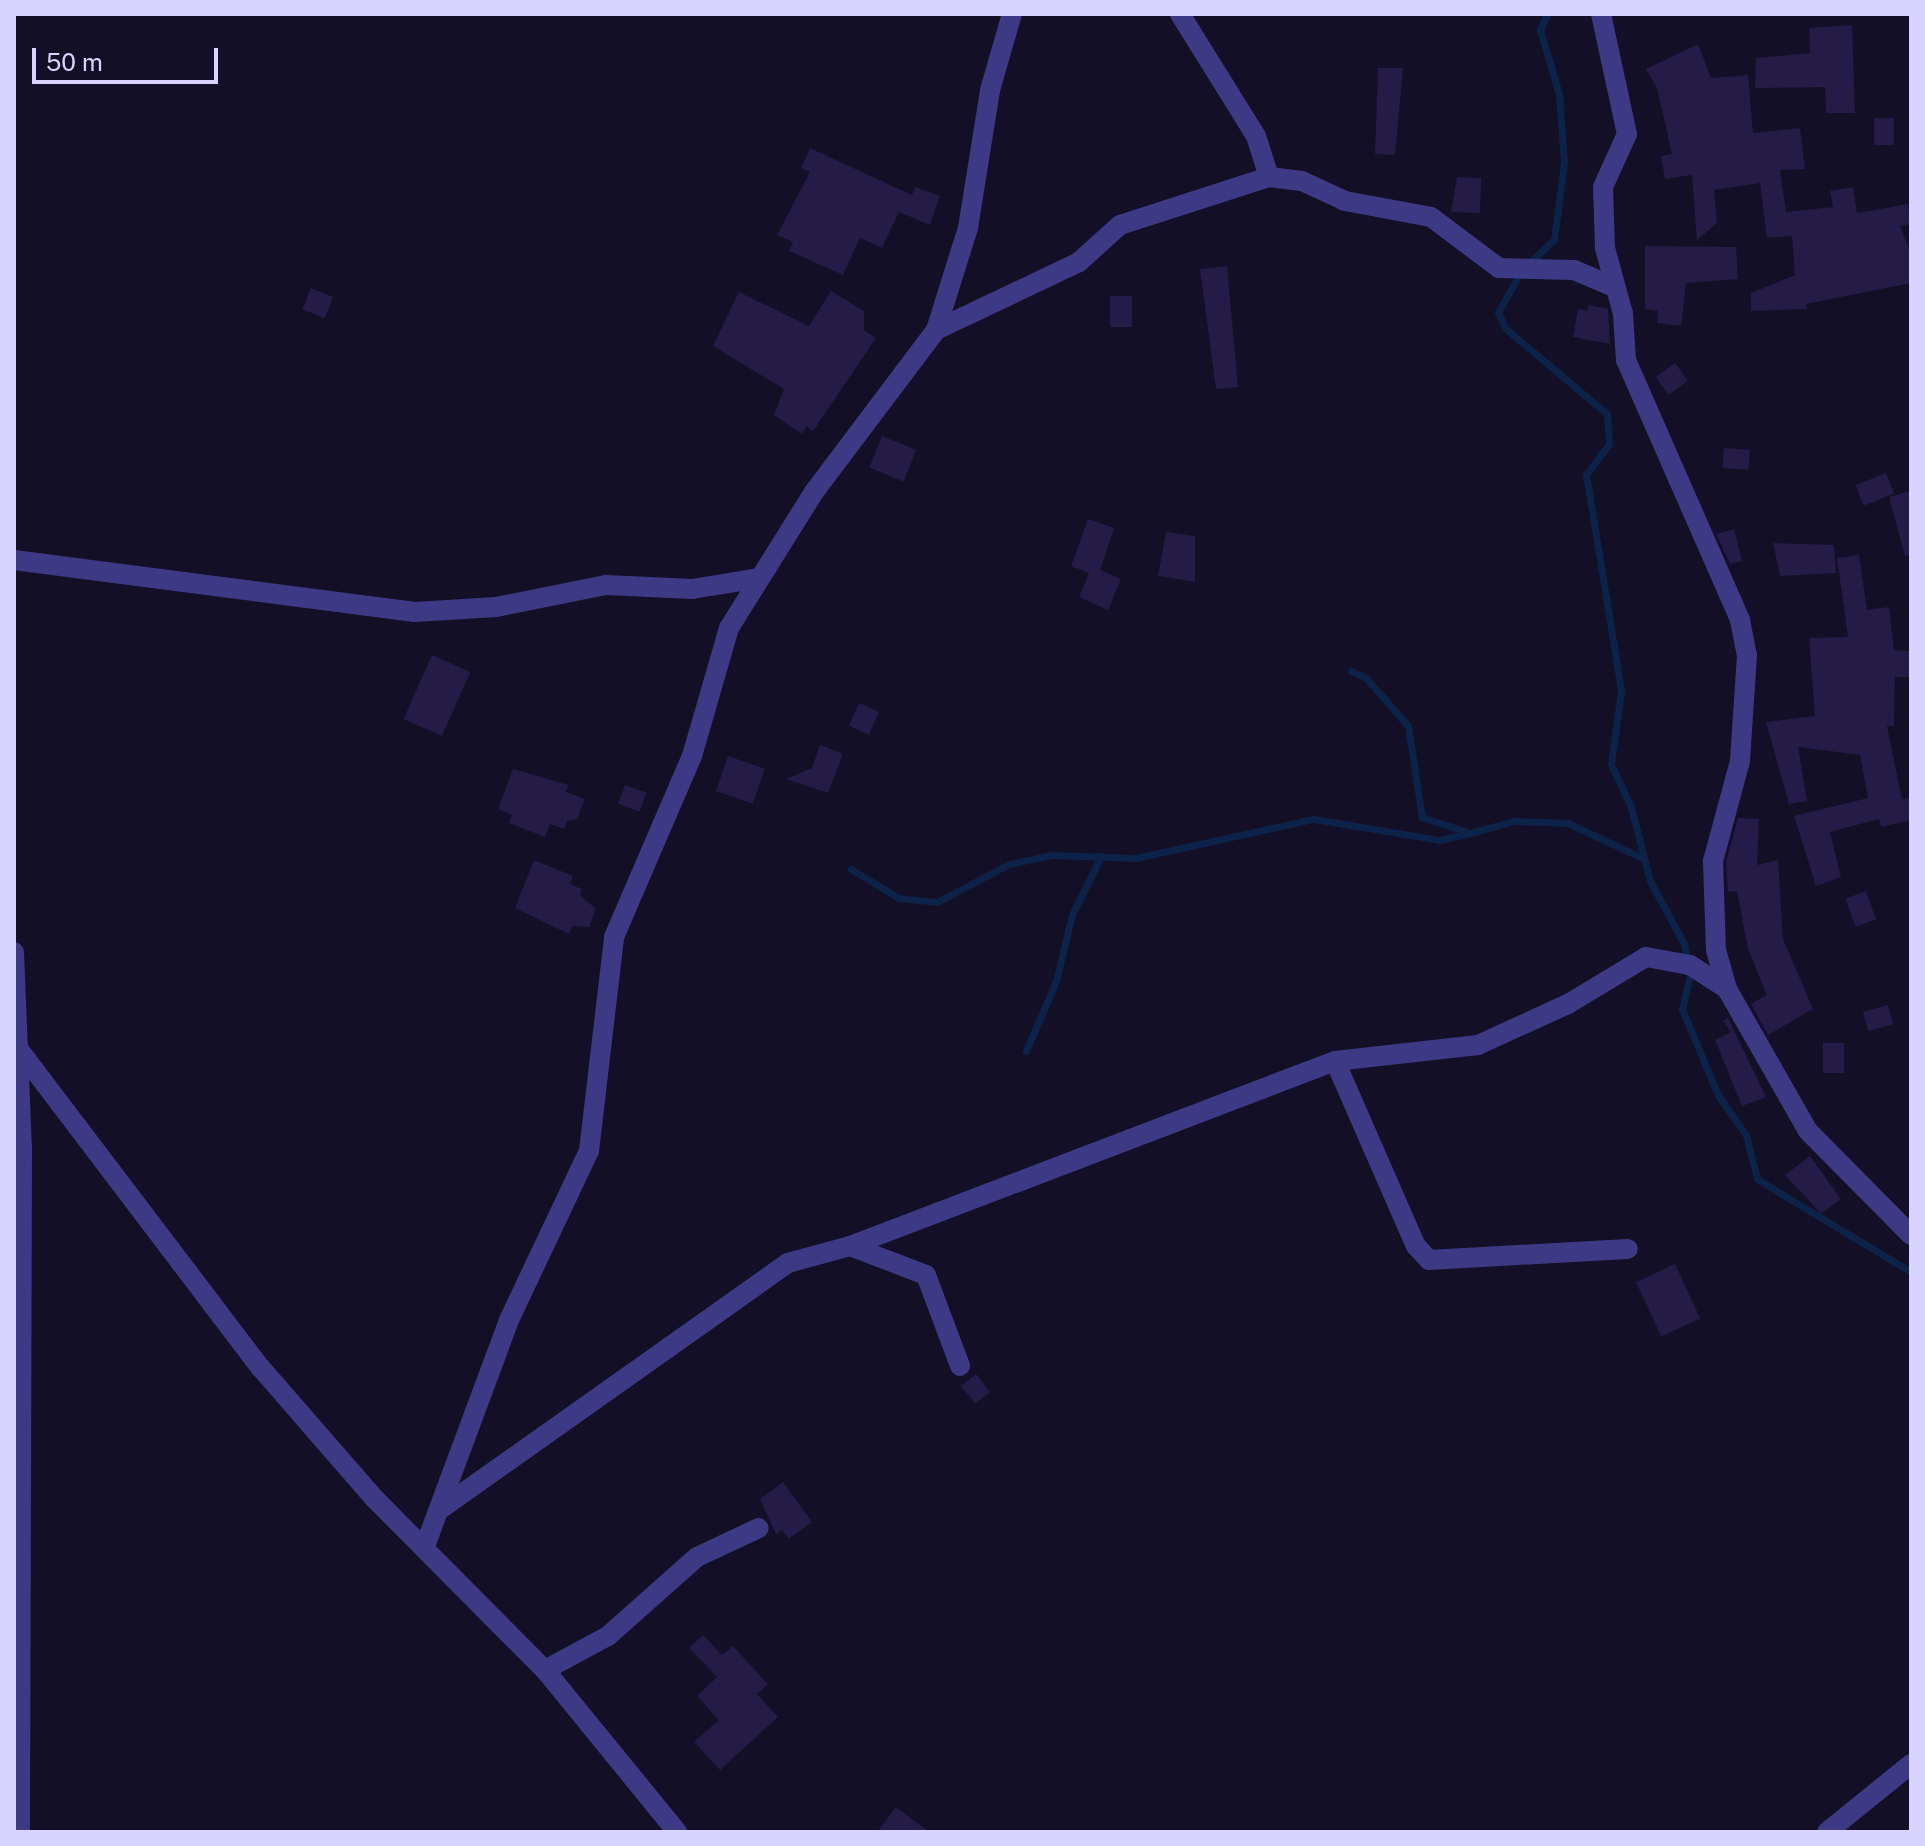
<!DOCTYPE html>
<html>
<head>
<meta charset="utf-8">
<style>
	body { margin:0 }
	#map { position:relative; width:1925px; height:1846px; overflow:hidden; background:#130f26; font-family:"Public Sans",sans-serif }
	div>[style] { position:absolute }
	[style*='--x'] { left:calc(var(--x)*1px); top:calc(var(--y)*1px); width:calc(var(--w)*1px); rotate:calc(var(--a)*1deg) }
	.stream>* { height:7px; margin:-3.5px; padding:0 3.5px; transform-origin:3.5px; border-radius:3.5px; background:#0c2248 }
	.building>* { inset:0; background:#241b47; transform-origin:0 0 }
	.minor>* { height:20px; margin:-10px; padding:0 10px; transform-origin:10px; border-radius:10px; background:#3d3a85 }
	span { translate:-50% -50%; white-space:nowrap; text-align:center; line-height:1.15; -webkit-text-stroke:6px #130f26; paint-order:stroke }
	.frame { position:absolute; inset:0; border:16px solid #d9d4ff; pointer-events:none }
	.scale { position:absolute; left:32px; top:48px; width:186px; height:36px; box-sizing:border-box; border:4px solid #d9d4ff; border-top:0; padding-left:10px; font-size:24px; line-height:28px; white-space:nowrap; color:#d9d4ff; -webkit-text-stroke:6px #130f26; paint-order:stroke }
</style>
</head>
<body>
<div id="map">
	<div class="stream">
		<i style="--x:1529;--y:263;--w:34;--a:-43"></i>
		<i style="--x:1554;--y:240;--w:79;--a:-82.7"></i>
		<i style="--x:1564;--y:162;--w:68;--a:-94.2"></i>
		<i style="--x:1559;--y:94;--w:67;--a:-106.5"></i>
		<i style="--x:1540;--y:30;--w:17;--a:-66"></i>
		<i style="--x:1521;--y:272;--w:46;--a:119.9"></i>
		<i style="--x:1498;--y:312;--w:17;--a:66"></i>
		<i style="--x:1505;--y:328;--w:133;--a:40.1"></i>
		<i style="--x:1607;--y:414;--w:30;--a:86"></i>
		<i style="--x:1609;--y:444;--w:38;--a:127"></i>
		<i style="--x:1586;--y:474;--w:220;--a:80.8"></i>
		<i style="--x:1621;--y:691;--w:74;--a:97.8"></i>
		<i style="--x:1611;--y:764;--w:47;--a:65.1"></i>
		<i style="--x:1631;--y:807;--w:76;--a:75.6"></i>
		<i style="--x:1650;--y:881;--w:72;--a:61.6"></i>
		<i style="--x:1684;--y:944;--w:32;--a:79"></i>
		<i style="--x:1690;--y:975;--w:35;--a:103"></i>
		<i style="--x:1682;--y:1009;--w:93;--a:67.3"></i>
		<i style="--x:1718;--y:1095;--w:49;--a:55"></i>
		<i style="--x:1746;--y:1135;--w:45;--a:76"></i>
		<i style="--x:1757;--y:1179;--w:180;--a:31.1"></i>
		<i style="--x:1351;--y:671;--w:17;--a:25"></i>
		<i style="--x:1366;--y:678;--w:64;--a:48.8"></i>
		<i style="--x:1408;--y:726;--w:92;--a:81.3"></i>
		<i style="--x:1422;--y:817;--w:51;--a:18.4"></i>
		<i style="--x:1470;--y:833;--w:46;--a:-15.3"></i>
		<i style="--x:1514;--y:821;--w:54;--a:2.1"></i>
		<i style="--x:1568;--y:823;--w:80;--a:25.3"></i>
		<i style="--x:851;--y:869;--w:56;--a:31.1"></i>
		<i style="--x:899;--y:898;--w:38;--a:6"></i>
		<i style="--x:937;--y:902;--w:81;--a:-27.8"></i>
		<i style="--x:1009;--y:864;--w:44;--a:-11.8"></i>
		<i style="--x:1052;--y:855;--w:84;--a:2"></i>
		<i style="--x:1136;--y:858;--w:182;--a:-12.4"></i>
		<i style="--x:1314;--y:819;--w:128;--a:9.5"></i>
		<i style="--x:1440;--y:840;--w:31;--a:-13"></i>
		<i style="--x:1026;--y:1051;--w:76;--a:-66.8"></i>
		<i style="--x:1056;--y:981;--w:68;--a:-76.4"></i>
		<i style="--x:1072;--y:915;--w:66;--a:-63.8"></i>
	</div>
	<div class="building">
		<i style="clip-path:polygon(1852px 25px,1855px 113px,1826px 113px,1825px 87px,1755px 88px,1756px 58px,1810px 53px,1809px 28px)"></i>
		<i style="clip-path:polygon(1698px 44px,1711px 78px,1748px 75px,1753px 133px,1800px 128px,1805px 169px,1780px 170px,1786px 212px,1833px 207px,1830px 191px,1853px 187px,1857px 213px,1908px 204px,1910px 224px,1900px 226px,1911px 253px,1911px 283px,1806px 304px,1807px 309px,1751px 311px,1751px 293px,1795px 275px,1792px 236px,1767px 238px,1760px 183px,1714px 190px,1717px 223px,1697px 240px,1692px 175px,1665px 179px,1661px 156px,1672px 154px,1657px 88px,1646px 69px)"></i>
		<i style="clip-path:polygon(1378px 68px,1403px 68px,1395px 155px,1375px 154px)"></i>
		<i style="left:1874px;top:118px;width:20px;height:27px"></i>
		<i style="clip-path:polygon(810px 148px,912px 195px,915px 187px,940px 196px,930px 225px,899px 212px,882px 248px,860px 238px,843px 275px,789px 251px,793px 242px,777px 235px,810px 172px,801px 168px)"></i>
		<i style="clip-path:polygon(1457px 177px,1481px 178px,1480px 213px,1451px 212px)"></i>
		<i style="clip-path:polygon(1645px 246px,1736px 247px,1738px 279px,1686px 283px,1681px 326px,1657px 323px,1658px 311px,1645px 309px)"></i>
		<i style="clip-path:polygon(1227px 266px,1238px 387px,1216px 389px,1200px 269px)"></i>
		<i style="left:311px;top:288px;width:24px;height:23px;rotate:22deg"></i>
		<i style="clip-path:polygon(831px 291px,864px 311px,864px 330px,876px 338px,813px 431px,807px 426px,802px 434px,774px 415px,784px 389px,713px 346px,739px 292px,809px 326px)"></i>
		<i style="left:1110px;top:296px;width:22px;height:31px"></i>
		<i style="clip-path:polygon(1588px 305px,1608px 309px,1610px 344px,1573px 337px,1578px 309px,1588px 311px)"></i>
		<i style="left:1675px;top:363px;width:22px;height:24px;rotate:54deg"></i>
		<i style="left:882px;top:436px;width:37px;height:34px;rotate:22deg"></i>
		<i style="left:1724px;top:448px;width:26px;height:20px;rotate:4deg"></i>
		<i style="left:1886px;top:473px;width:22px;height:33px;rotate:68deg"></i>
		<i style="clip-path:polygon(1911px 491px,1911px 555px,1905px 556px,1889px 497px)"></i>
		<i style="clip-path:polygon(1088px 519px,1114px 528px,1100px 570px,1121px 579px,1108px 610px,1079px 597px,1089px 573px,1071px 566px)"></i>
		<i style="clip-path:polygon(1734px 529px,1742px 561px,1730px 564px,1716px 534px)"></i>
		<i style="clip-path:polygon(1166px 532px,1195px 536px,1195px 582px,1158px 576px)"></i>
		<i style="clip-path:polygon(1773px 543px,1834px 545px,1836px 573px,1780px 576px)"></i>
		<i style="clip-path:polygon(1859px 555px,1867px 610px,1889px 607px,1894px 650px,1911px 651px,1911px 677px,1895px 677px,1894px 726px,1887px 726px,1902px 799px,1911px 797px,1911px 820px,1881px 827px,1879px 819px,1830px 832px,1841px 877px,1816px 886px,1794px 816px,1868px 798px,1860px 755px,1798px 747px,1807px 801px,1789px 804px,1766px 722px,1815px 716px,1809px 638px,1848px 637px,1837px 558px)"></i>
		<i style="left:432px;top:655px;width:42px;height:70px;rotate:24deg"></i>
		<i style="left:859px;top:703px;width:22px;height:25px;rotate:24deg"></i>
		<i style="clip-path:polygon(820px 745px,843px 754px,828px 793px,786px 779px,812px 768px)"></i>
		<i style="left:728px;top:756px;width:39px;height:37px;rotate:19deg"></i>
		<i style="clip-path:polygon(513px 769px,568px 785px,566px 792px,585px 799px,577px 819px,567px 821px,564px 829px,550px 824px,545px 837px,509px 823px,512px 815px,498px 809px)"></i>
		<i style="left:625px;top:785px;width:23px;height:20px;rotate:20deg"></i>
		<i style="clip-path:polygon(1738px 818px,1759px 819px,1757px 865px,1778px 860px,1783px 939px,1813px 1009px,1768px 1035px,1751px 1004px,1767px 995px,1748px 949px,1737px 891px,1728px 892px,1726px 862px)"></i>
		<i style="clip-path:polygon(534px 860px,573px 876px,570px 884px,582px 889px,580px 895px,596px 909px,589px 927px,572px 926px,569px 934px,515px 908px)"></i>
		<i style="left:1866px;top:891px;width:30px;height:22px;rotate:70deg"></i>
		<i style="left:1888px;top:1005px;width:20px;height:26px;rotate:75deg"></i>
		<i style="clip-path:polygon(1728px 1018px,1766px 1097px,1742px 1106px,1715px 1040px,1731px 1032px,1723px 1021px)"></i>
		<i style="left:1823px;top:1043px;width:21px;height:30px"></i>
		<i style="clip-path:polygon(1810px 1156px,1841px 1199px,1821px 1214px,1785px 1175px)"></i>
		<i style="left:1675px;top:1264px;width:60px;height:43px;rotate:65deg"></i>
		<i style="left:976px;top:1374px;width:23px;height:19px;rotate:52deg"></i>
		<i style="clip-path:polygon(783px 1482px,812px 1522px,789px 1539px,782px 1530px,776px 1534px,760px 1499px)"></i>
		<i style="clip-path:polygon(703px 1635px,722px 1655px,733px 1646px,768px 1684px,757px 1694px,778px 1717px,720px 1770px,694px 1742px,719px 1720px,697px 1696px,717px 1677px,689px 1648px)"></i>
		<i style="clip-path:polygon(896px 1807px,929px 1832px,877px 1832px)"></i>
	</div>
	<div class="minor">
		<i style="--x:1180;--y:14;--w:144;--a:58.1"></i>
		<i style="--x:1256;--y:136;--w:43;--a:72.4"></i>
		<i style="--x:1601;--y:14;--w:123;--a:77.8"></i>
		<i style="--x:1627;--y:134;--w:58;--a:114.4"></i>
		<i style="--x:1603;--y:187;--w:61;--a:88.1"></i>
		<i style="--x:1605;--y:248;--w:68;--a:74.7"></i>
		<i style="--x:1623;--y:314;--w:46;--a:86.3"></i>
		<i style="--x:1626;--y:360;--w:284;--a:66.3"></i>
		<i style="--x:1740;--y:620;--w:36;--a:79"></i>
		<i style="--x:1747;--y:655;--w:106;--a:93.8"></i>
		<i style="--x:1740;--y:761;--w:104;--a:105.1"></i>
		<i style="--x:1713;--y:861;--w:89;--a:88.1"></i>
		<i style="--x:1716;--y:950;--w:41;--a:74.2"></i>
		<i style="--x:1727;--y:989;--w:163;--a:60.3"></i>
		<i style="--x:1808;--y:1131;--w:146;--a:45.3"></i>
		<i style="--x:936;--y:330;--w:158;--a:-25.4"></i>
		<i style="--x:1079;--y:262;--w:55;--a:-42.1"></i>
		<i style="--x:1120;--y:225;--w:157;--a:-17.9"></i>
		<i style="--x:1269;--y:177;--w:33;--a:7"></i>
		<i style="--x:1302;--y:181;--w:47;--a:24.9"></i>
		<i style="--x:1345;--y:201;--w:87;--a:10.5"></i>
		<i style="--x:1431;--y:217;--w:85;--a:36.9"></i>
		<i style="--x:1499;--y:268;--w:75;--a:1.5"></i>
		<i style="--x:1574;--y:270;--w:43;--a:23"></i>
		<i style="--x:14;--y:560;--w:404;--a:7.4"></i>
		<i style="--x:415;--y:612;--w:81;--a:-3.5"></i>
		<i style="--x:496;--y:607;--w:112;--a:-11.3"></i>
		<i style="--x:606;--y:585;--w:86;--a:2.7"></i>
		<i style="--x:692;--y:589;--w:68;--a:-9.3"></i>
		<i style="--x:14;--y:952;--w:195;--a:87.7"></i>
		<i style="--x:22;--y:1147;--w:685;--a:90.17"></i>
		<i style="--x:20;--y:1051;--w:398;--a:52.8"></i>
		<i style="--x:261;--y:1368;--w:174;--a:49"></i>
		<i style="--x:375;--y:1499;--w:241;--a:45.2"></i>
		<i style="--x:545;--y:1670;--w:209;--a:50.8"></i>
		<i style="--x:1335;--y:1061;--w:202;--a:66.4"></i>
		<i style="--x:1416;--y:1246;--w:19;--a:47"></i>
		<i style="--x:1429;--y:1260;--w:199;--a:-3.2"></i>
		<i style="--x:850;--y:1246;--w:81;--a:20.9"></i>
		<i style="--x:926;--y:1275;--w:97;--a:69.5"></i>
		<i style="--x:439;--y:1510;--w:428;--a:-35.3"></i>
		<i style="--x:788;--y:1263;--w:64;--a:-15.3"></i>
		<i style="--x:850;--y:1246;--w:519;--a:-20.88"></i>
		<i style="--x:1335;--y:1061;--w:144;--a:-6.4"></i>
		<i style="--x:1478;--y:1045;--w:99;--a:-24.5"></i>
		<i style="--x:1568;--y:1004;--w:91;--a:-31.1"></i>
		<i style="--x:1646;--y:957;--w:45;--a:10.3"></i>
		<i style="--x:1690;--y:965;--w:44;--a:33"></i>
		<i style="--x:425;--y:1546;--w:241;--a:-69.6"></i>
		<i style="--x:509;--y:1320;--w:187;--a:-64.7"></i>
		<i style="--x:589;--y:1151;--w:215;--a:-83.3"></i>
		<i style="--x:614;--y:937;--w:197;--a:-66.7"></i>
		<i style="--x:692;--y:756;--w:133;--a:-73.9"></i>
		<i style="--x:729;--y:628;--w:160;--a:-58"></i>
		<i style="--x:814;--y:492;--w:203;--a:-53"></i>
		<i style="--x:936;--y:330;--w:107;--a:-72.6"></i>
		<i style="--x:968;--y:228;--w:140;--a:-80.9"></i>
		<i style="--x:990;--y:90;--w:79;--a:-73.9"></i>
		<i style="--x:545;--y:1670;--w:72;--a:-28.4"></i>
		<i style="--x:608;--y:1636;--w:119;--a:-41.6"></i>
		<i style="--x:697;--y:1557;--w:68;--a:-25.1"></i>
		<i style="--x:1827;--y:1832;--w:108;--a:-39"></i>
	</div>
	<div class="frame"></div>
	<div class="scale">50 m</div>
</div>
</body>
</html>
